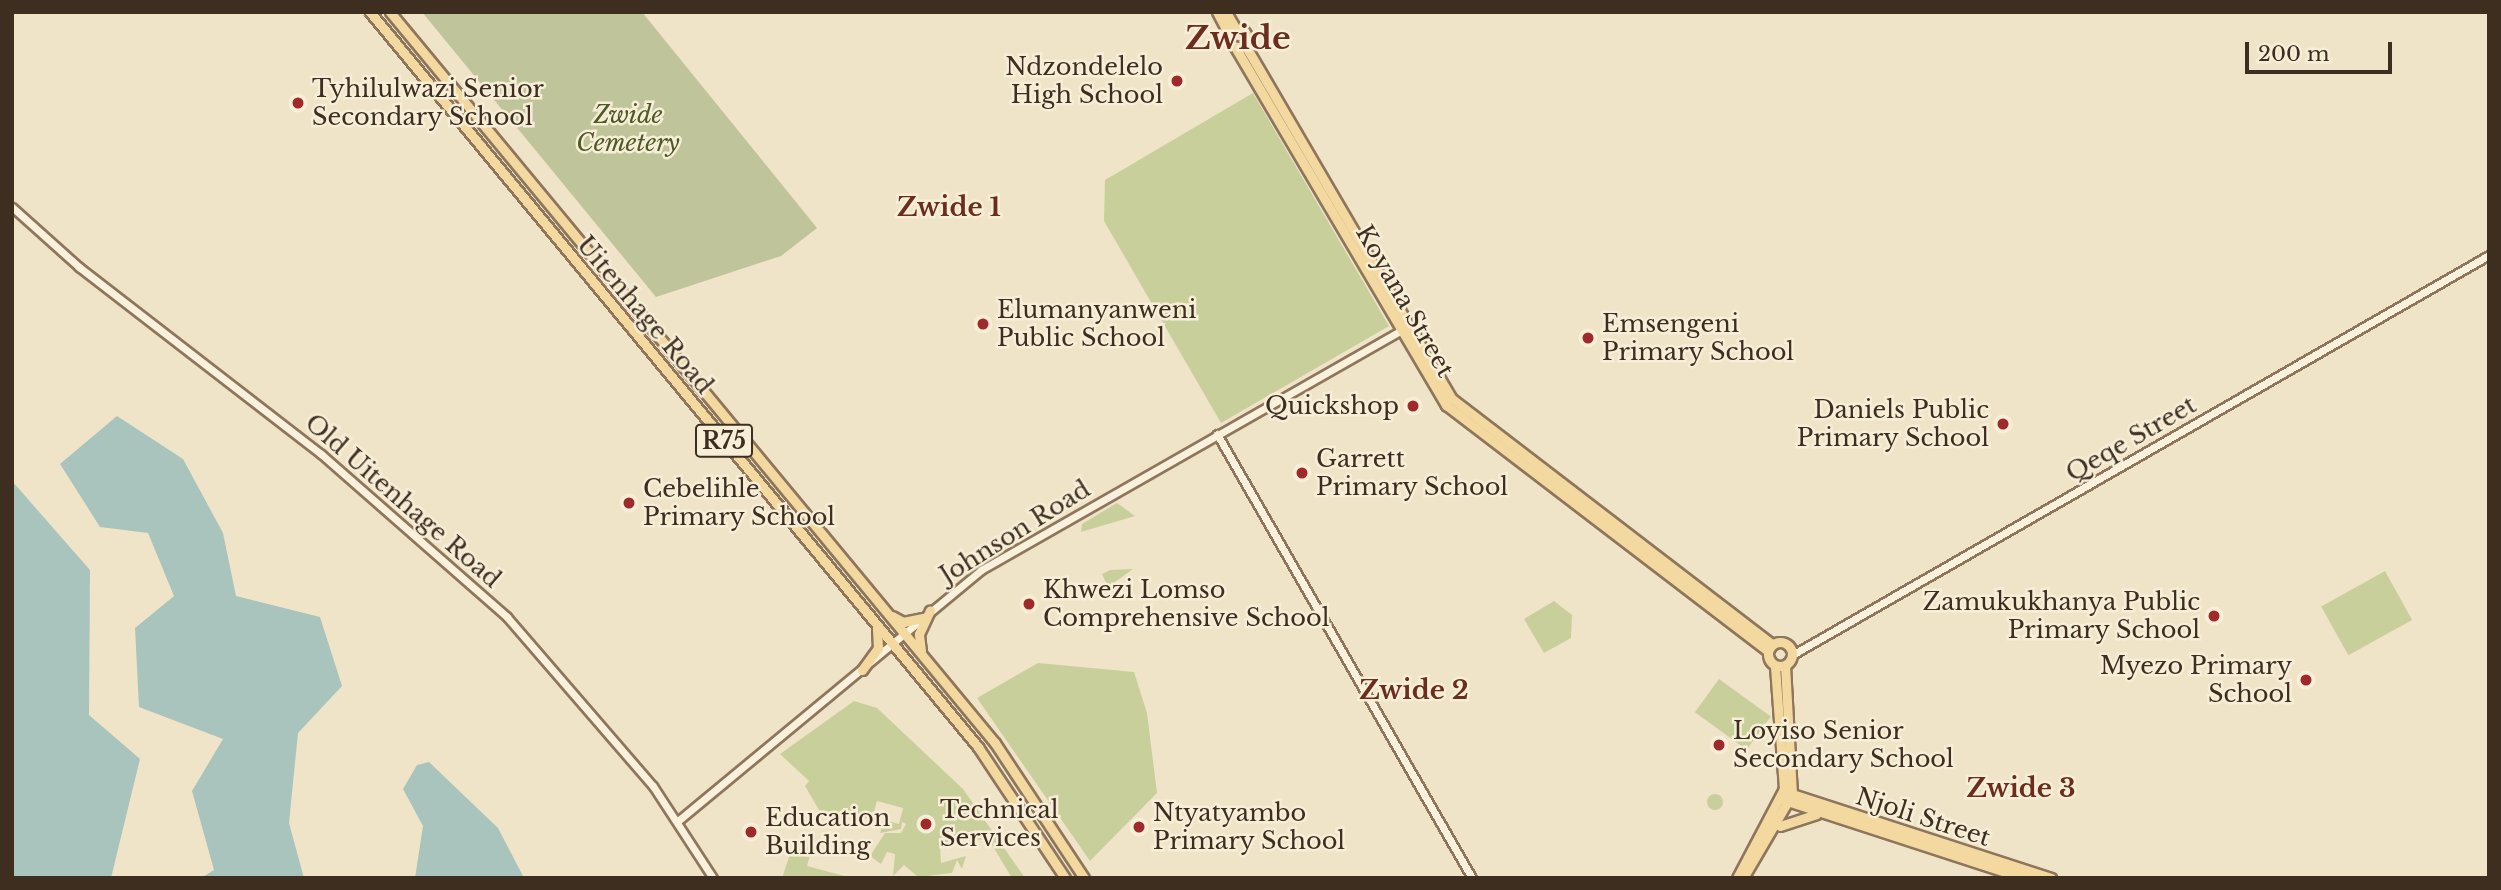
<!DOCTYPE html>
<html>
<head>
<meta charset="utf-8">
<style>
	body { margin:0 }
	#map { position:relative; width:2501px; height:890px; overflow:hidden; background:#f0e4c8; font-family:"Libre Baskerville",serif }
	div>[style] { position:absolute }
	[style*='--x'] { left:calc(var(--x)*1px); top:calc(var(--y)*1px); width:calc(var(--w)*1px); rotate:calc(var(--a)*1deg) }
	.green>* { inset:0; background:#c9cf9b; transform-origin:0 0 }
	.round { border-radius:50% }
	.cemetery>* { inset:0; background:#bfc49a }
	.water>* { inset:0; background:#a9c4bc }
	.roads { filter:drop-shadow(2px 0 #8d765c) drop-shadow(-2px 0 #8d765c) drop-shadow(0 2px #8d765c) drop-shadow(0 -2px #8d765c) }
	.minor>* { height:7px; margin:-3.5px; padding:0 3.5px; transform-origin:3.5px; border-radius:3.5px; background:#faf1dc }
	.major>* { height:9px; margin:-4.5px; padding:0 4.5px; transform-origin:4.5px; border-radius:4.5px; background:#f3d9a0 }
	.major>.ring { margin:-4.5px; padding:0; box-sizing:content-box; background:none; border:9px solid #f3d9a0; border-radius:50% }
	.dots>* { width:19px; height:19px; translate:-50% -50%; box-sizing:border-box; border:4px solid #f7eed8; border-radius:50% }
	span { translate:-50% -50%; white-space:nowrap; text-align:center; line-height:1.15; -webkit-text-stroke:5px #f7eed8; paint-order:stroke }
	.shield-label span { padding:2px 5px; background:#f7eed8; border:2px solid; border-radius:5px; -webkit-text-stroke-width:0 }
	.shield-label { font-size:23px; color:#3d2e20; font-weight:700 }
	.poi-label { font-size:24px; color:#3d2e20 }
	.right { translate:-100% -50%; text-align:right }
	.left { translate:0 -50%; text-align:left }
	.park-label { font-size:24px; color:#4d5a26; font-style:italic }
	.street-label { font-size:24px; color:#3d2e20 }
	.neighbourhood-label { font-size:26px; color:#6b2e1e; font-weight:700 }
	.district-label { font-size:32px; color:#6b2e1e; font-weight:700 }
	.frame { position:absolute; inset:0; border:14px solid #3d2e20; pointer-events:none }
	.scale { position:absolute; left:2245px; top:42px; width:147px; height:32px; box-sizing:border-box; border:4px solid #3d2e20; border-top:0; padding-left:9px; font-size:21px; line-height:24px; white-space:nowrap; color:#3d2e20; -webkit-text-stroke:5px #f7eed8; paint-order:stroke }
</style>
</head>
<body>
<div id="map">
	<div class="green">
		<i style="clip-path:polygon(1253px 93px,1389px 326px,1221px 423px,1104px 221px,1105px 180px)"></i>
		<i style="clip-path:polygon(1117px 503px,1135px 516px,1081px 532px,1082px 524px)"></i>
		<i style="clip-path:polygon(1133px 569px,1108px 587px,1102px 574px,1110px 570px)"></i>
		<i style="left:2385px;top:571px;width:56px;height:73px;rotate:61deg"></i>
		<i style="clip-path:polygon(1554px 601px,1572px 615px,1571px 638px,1544px 653px,1524px 619px)"></i>
		<i style="clip-path:polygon(1038px 663px,1134px 672px,1147px 713px,1157px 793px,1090px 861px,977px 698px)"></i>
		<i style="left:1719px;top:679px;width:64px;height:41px;rotate:36deg"></i>
		<i style="clip-path:polygon(854px 701px,877px 708px,963px 789px,1025px 878px,1012px 878px,989px 840px,966px 839px,965px 832px,940px 846px,941px 863px,966px 856px,962px 869px,957px 860px,952px 873px,918px 877px,904px 865px,893px 876px,895px 854px,887px 852px,881px 864px,870px 856px,885px 833px,901px 833px,906px 824px,902px 822px,901px 829px,880px 833px,884px 820px,899px 824px,903px 808px,877px 801px,872px 819px,819px 810px,805px 786px,809px 781px,780px 754px)"></i>
		<i class="round" style="left:1707px;top:794px;width:16px;height:16px"></i>
		<i style="clip-path:polygon(805px 846px,812px 848px,807px 866px,852px 878px,782px 878px,790px 854px)"></i>
	</div>
	<div class="cemetery">
		<i style="clip-path:polygon(422px 12px,642px 12px,817px 228px,781px 256px,656px 297px)"></i>
	</div>
	<div class="water">
		<i style="clip-path:polygon(117px 416px,183px 459px,223px 533px,236px 596px,320px 617px,342px 686px,298px 733px,289px 823px,304px 878px,201px 878px,214px 870px,192px 791px,223px 739px,139px 707px,135px 628px,174px 596px,148px 533px,100px 527px,60px 464px)"></i>
		<i style="clip-path:polygon(12px 481px,90px 570px,89px 715px,140px 759px,111px 878px,12px 878px)"></i>
		<i style="clip-path:polygon(429px 762px,498px 828px,524px 878px,415px 878px,423px 826px,403px 789px,417px 765px)"></i>
	</div>
	<div class="roads">
		<div class="minor">
			<i style="--x:12;--y:207;--w:90;--a:41.8"></i>
			<i style="--x:79;--y:267;--w:306;--a:37.7"></i>
			<i style="--x:321;--y:454;--w:247;--a:41.2"></i>
			<i style="--x:507;--y:617;--w:223;--a:49.2"></i>
			<i style="--x:653;--y:786;--w:110;--a:56.9"></i>
			<i style="--x:1217;--y:434;--w:512;--a:60.13"></i>
			<i style="--x:1792;--y:655;--w:804;--a:-29.85"></i>
			<i style="--x:679;--y:820;--w:392;--a:-39.6"></i>
			<i style="--x:981;--y:570;--w:489;--a:-29.7"></i>
		</div>
		<div class="major">
			<i style="--x:370;--y:12;--w:954;--a:50.4"></i>
			<i style="--x:978;--y:747;--w:157;--a:56.4"></i>
			<i style="--x:390;--y:12;--w:949;--a:50.39"></i>
			<i style="--x:995;--y:743;--w:162;--a:56.6"></i>
			<i style="--x:1217;--y:12;--w:26;--a:62"></i>
			<i style="--x:1226;--y:12;--w:20;--a:60"></i>
			<i class="ring" style="left:1229px;top:29px;width:9px;height:9px"></i>
			<i style="--x:1245;--y:45;--w:409;--a:59.7"></i>
			<i style="--x:1451;--y:398;--w:404;--a:37.5"></i>
			<i style="--x:1235;--y:47;--w:416;--a:59.5"></i>
			<i style="--x:1446;--y:405;--w:405;--a:37.4"></i>
			<i style="--x:892;--y:616;--w:13;--a:29"></i>
			<i style="--x:903;--y:622;--w:19;--a:-12"></i>
			<i class="ring" style="left:1768px;top:642px;width:15px;height:15px"></i>
			<i style="--x:921;--y:651;--w:17;--a:-97"></i>
			<i style="--x:919;--y:634;--w:26;--a:-65"></i>
			<i style="--x:862;--y:670;--w:27;--a:-54"></i>
			<i style="--x:878;--y:648;--w:20;--a:-93"></i>
			<i style="--x:1783;--y:791;--w:282;--a:18"></i>
			<i style="--x:1781;--y:799;--w:256;--a:18"></i>
			<i style="--x:1780;--y:826;--w:38;--a:-18"></i>
			<i style="--x:1737;--y:878;--w:101;--a:-62.2"></i>
			<i style="--x:1784;--y:789;--w:124;--a:-94.2"></i>
			<i style="--x:1743;--y:878;--w:97;--a:-59.7"></i>
			<i style="--x:1792;--y:794;--w:129;--a:-93.1"></i>
		</div>
	</div>
	<div class="dots">
		<i style="left:1177px;top:81px;background:#9e2a2b"></i>
		<i style="left:298px;top:103px;background:#9e2a2b"></i>
		<i style="left:983px;top:324px;background:#9e2a2b"></i>
		<i style="left:1588px;top:338px;background:#9e2a2b"></i>
		<i style="left:1413px;top:406px;background:#9e2a2b"></i>
		<i style="left:2003px;top:424px;background:#9e2a2b"></i>
		<i style="left:1302px;top:473px;background:#9e2a2b"></i>
		<i style="left:629px;top:503px;background:#9e2a2b"></i>
		<i style="left:1029px;top:604px;background:#9e2a2b"></i>
		<i style="left:2214px;top:616px;background:#9e2a2b"></i>
		<i style="left:2306px;top:680px;background:#9e2a2b"></i>
		<i style="left:1719px;top:745px;background:#9e2a2b"></i>
		<i style="left:926px;top:824px;background:#9e2a2b"></i>
		<i style="left:1139px;top:827px;background:#9e2a2b"></i>
		<i style="left:751px;top:832px;background:#9e2a2b"></i>
	</div>
	<div class="shield-label">
		<span style="left:724px;top:441px">R75</span>
	</div>
	<div class="poi-label">
		<span class="right" style="left:1163px;top:81px">Ndzondelelo<br>High School</span>
		<span class="left" style="left:312px;top:103px">Tyhilulwazi Senior<br>Secondary School</span>
		<span class="left" style="left:997px;top:324px">Elumanyanweni<br>Public School</span>
		<span class="left" style="left:1602px;top:338px">Emsengeni<br>Primary School</span>
		<span class="right" style="left:1399px;top:406px">Quickshop</span>
		<span class="right" style="left:1989px;top:424px">Daniels Public<br>Primary School</span>
		<span class="left" style="left:1316px;top:473px">Garrett<br>Primary School</span>
		<span class="left" style="left:643px;top:503px">Cebelihle<br>Primary School</span>
		<span class="left" style="left:1043px;top:604px">Khwezi Lomso<br>Comprehensive School</span>
		<span class="right" style="left:2200px;top:616px">Zamukukhanya Public<br>Primary School</span>
		<span class="right" style="left:2292px;top:680px">Myezo Primary<br>School</span>
		<span class="left" style="left:1733px;top:745px">Loyiso Senior<br>Secondary School</span>
		<span class="left" style="left:940px;top:824px">Technical<br>Services</span>
		<span class="left" style="left:1153px;top:827px">Ntyatyambo<br>Primary School</span>
		<span class="left" style="left:765px;top:832px">Education<br>Building</span>
	</div>
	<div class="park-label">
		<span style="left:628px;top:129px">Zwide<br>Cemetery</span>
	</div>
	<div class="street-label">
		<span style="left:1405px;top:301px;rotate:60deg">Koyana Street</span>
		<span style="left:645px;top:315px;rotate:50deg">Uitenhage Road</span>
		<span style="left:2131px;top:439px;rotate:-30deg">Qeqe Street</span>
		<span style="left:403px;top:501px;rotate:41deg">Old Uitenhage Road</span>
		<span style="left:1015px;top:532px;rotate:-32deg">Johnson Road</span>
		<span style="left:1923px;top:817px;rotate:18deg">Njoli Street</span>
	</div>
	<div class="neighbourhood-label">
		<span style="left:949px;top:208px">Zwide 1</span>
		<span style="left:1414px;top:691px">Zwide 2</span>
		<span style="left:2021px;top:789px">Zwide 3</span>
	</div>
	<div class="district-label">
		<span style="left:1238px;top:38px">Zwide</span>
	</div>
	<div class="frame"></div>
	<div class="scale">200 m</div>
</div>
</body>
</html>
